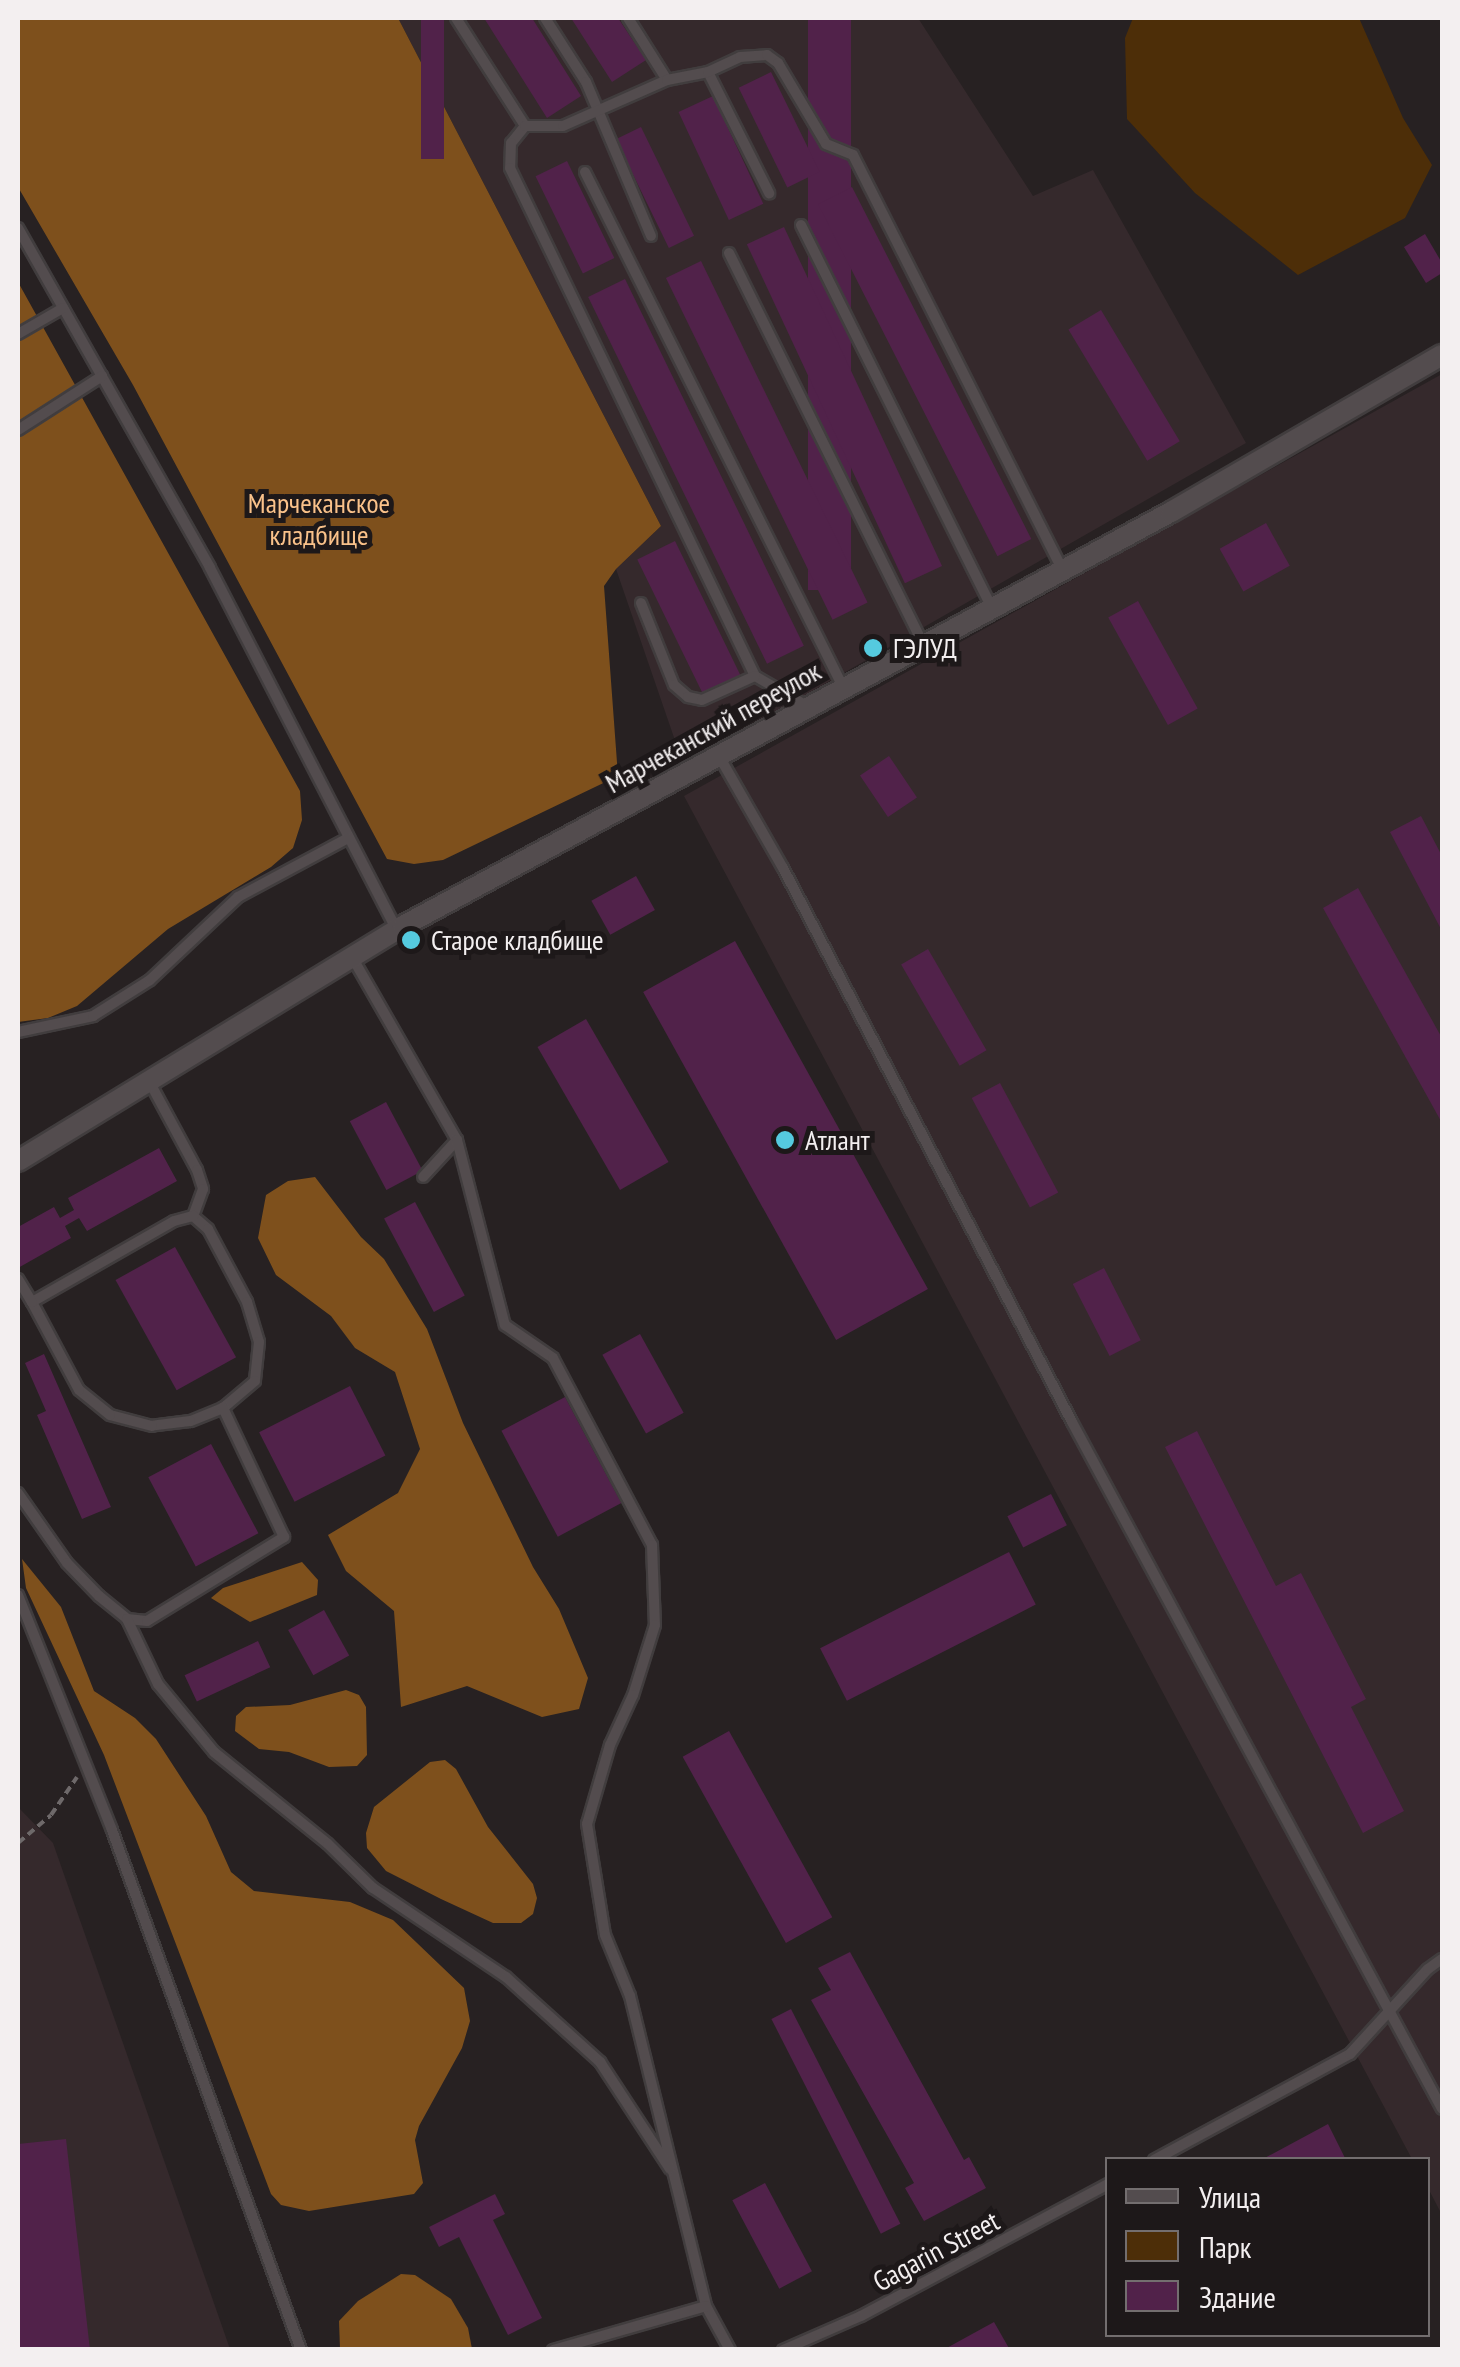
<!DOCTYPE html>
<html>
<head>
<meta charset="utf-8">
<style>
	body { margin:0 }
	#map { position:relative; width:1460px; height:2367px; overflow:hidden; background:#272122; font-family:"PT Sans Narrow",sans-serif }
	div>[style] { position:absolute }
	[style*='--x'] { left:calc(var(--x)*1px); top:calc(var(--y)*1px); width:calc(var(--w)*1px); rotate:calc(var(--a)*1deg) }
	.built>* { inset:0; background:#35292c }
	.green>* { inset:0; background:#4d2e08 }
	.forest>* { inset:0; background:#7e501c }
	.building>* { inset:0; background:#51224a; transform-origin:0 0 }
	.path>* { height:4px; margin-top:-2px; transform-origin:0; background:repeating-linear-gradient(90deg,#6e696a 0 8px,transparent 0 13px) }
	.roads { filter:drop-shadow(2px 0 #413d3e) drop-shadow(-2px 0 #413d3e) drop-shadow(0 2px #413d3e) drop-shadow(0 -2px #413d3e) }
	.lane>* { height:10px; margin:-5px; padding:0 5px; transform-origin:5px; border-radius:5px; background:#534c4e }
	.street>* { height:20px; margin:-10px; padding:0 10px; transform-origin:10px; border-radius:10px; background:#534c4e }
	.dots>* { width:28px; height:28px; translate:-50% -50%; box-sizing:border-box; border:5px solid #1d1819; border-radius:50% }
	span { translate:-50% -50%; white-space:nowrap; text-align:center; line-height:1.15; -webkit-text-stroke:10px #1d1819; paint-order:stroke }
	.park-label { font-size:28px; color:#fac28a }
	.poi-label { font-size:28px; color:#f3eff0 }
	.left { translate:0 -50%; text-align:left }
	.street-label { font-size:28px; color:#f3eff0 }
	.frame { position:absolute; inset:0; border:20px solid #f3eff0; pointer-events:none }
	.legend { position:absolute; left:1105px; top:2157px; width:325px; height:180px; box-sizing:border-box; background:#1d1819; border:2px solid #736e6f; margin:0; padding:12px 18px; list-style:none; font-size:30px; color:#f3eff0 }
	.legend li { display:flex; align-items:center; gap:20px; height:50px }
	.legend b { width:50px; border:2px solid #736e6f }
</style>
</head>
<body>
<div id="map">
	<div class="built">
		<i style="clip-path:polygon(398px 18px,918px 18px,1033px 196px,1093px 170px,1246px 443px,779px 710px,680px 755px,616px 569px,661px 526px)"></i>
		<i style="clip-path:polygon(1442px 374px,1442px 2215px,1428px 2188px,1428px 2160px,1412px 2159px,684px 796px)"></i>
		<i style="clip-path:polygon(18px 1807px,53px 1843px,230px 2349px,18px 2349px)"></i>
	</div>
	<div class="green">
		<i style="clip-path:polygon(1133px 18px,1359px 18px,1403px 118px,1432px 165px,1405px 218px,1298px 275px,1195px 193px,1127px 119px,1125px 38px)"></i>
	</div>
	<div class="forest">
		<i style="clip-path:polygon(18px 18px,398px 18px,661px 526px,616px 569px,604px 586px,618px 776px,443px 860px,414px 864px,387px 859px,133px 385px,18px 187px)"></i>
		<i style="clip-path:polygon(18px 282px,300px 791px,302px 820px,293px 848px,271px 867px,168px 929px,77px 1006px,48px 1018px,18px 1022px)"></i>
		<i style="clip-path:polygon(315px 1177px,361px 1237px,384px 1259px,427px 1329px,463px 1423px,533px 1567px,559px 1609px,588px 1678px,579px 1709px,542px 1717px,467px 1686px,401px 1707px,394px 1611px,346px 1571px,328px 1535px,398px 1493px,420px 1449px,395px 1372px,355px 1348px,331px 1316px,276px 1275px,258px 1238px,266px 1195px,288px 1181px)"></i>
		<i style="clip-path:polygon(22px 1559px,61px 1607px,94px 1691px,135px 1718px,156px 1739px,206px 1816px,231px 1872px,254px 1891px,350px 1902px,393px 1920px,464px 1988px,470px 2021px,462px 2048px,419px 2126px,415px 2140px,423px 2183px,414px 2194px,309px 2211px,281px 2205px,271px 2194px,104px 1755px,26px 1588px)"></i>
		<i style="clip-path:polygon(302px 1562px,318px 1580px,317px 1595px,250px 1622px,211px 1598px,223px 1588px)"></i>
		<i style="clip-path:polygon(346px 1690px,359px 1695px,366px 1707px,367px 1755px,357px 1766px,329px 1767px,289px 1752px,259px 1749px,235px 1731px,236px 1716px,246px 1707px,290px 1705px)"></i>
		<i style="clip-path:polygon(445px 1760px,456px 1769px,488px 1827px,533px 1884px,537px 1898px,533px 1914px,521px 1923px,493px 1923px,441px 1899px,386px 1871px,367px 1848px,366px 1833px,374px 1807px,430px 1762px)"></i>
		<i style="clip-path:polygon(401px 2274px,415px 2275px,451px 2299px,468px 2328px,472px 2349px,340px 2349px,339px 2321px,358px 2301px)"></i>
	</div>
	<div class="building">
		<i style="left:421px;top:18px;width:23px;height:141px"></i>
		<i style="clip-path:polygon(484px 18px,532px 18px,581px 96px,547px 118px)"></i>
		<i style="clip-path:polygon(571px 18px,618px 18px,646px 60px,612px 82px)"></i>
		<i style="left:808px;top:18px;width:43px;height:572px"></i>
		<i style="left:771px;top:72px;width:111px;height:36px;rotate:64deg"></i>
		<i style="left:713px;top:96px;width:119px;height:38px;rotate:65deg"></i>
		<i style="left:641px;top:127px;width:121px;height:28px;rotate:64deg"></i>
		<i style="left:567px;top:161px;width:108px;height:35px;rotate:64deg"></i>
		<i style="left:852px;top:187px;width:395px;height:38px;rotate:63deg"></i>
		<i style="left:784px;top:227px;width:374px;height:41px;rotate:65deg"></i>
		<i style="clip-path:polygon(1425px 234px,1442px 263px,1442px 273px,1426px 283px,1404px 247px)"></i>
		<i style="left:701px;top:261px;width:380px;height:39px;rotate:64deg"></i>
		<i style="left:625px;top:279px;width:408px;height:41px;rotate:64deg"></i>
		<i style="left:1101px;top:310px;width:153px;height:38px;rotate:59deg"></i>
		<i style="left:1266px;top:523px;width:49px;height:53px;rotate:61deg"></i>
		<i style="left:675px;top:541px;width:149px;height:42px;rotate:64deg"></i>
		<i style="left:1138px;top:601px;width:123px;height:34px;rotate:61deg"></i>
		<i style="left:889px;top:756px;width:50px;height:35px;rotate:56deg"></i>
		<i style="clip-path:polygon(1421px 816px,1442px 856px,1442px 931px,1390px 832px)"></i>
		<i style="left:636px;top:876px;width:39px;height:51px;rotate:61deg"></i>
		<i style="clip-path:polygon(1358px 888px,1442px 1038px,1442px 1123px,1323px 908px)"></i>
		<i style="left:735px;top:941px;width:398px;height:105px;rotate:61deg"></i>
		<i style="left:928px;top:949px;width:117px;height:31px;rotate:60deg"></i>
		<i style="left:586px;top:1019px;width:165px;height:56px;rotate:60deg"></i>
		<i style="left:1000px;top:1083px;width:124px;height:32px;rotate:62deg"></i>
		<i style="left:386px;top:1102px;width:78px;height:41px;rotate:62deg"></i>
		<i style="clip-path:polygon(159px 1148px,177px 1181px,87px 1231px,79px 1218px,65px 1226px,71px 1238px,18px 1268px,18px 1227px,54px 1207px,60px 1218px,74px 1210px,68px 1198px)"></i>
		<i style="left:415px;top:1202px;width:106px;height:35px;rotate:62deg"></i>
		<i style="left:175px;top:1247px;width:126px;height:68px;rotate:61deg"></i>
		<i style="left:1104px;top:1268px;width:81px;height:35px;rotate:63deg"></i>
		<i style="left:640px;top:1334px;width:90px;height:43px;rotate:61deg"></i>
		<i style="clip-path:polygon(44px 1354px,111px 1507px,82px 1519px,37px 1415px,46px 1411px,25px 1363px)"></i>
		<i style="left:350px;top:1386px;width:78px;height:102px;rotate:63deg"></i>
		<i style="left:565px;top:1397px;width:120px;height:72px;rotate:62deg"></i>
		<i style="clip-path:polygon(1197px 1431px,1276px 1586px,1301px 1573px,1366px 1699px,1351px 1707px,1404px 1811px,1363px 1833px,1165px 1447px)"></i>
		<i style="left:211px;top:1444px;width:101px;height:71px;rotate:62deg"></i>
		<i style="left:1051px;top:1494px;width:35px;height:49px;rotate:63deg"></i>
		<i style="left:1009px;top:1552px;width:59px;height:212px;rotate:63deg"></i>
		<i style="left:324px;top:1610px;width:52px;height:41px;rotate:61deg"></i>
		<i style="left:258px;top:1641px;width:29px;height:81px;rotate:65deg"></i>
		<i style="left:729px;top:1731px;width:213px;height:53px;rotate:61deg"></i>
		<i style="clip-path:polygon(850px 1952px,964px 2160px,969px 2157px,986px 2188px,924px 2221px,905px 2188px,914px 2183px,811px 2000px,831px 1990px,818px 1968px)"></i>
		<i style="left:791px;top:2009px;width:241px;height:22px;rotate:63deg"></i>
		<i style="clip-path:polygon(1328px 2124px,1346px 2160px,1261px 2160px)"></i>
		<i style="clip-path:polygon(66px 2139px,90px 2350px,19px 2350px,18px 2144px)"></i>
		<i style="left:765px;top:2183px;width:100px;height:37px;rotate:62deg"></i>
		<i style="clip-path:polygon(495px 2194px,505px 2214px,493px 2220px,542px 2318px,508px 2335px,459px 2237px,439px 2247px,429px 2227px)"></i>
		<i style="clip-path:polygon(994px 2322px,1010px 2350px,943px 2350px)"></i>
	</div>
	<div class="path">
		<i style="--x:18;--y:1843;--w:43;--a:-40.3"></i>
		<i style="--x:51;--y:1815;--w:46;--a:-55.6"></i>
	</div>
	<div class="roads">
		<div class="lane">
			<i style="--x:456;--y:18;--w:128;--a:57.4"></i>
			<i style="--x:525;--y:126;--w:22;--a:129"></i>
			<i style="--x:511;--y:143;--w:25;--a:92"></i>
			<i style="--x:510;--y:168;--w:564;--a:64.25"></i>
			<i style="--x:755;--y:676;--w:60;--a:30"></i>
			<i style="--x:545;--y:18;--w:76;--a:57.4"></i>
			<i style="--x:586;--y:82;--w:167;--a:67.1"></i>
			<i style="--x:628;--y:18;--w:73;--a:57.8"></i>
			<i style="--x:708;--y:72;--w:136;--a:63.2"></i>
			<i style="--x:525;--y:126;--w:38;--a:0"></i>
			<i style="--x:563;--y:126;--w:114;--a:-23.9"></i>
			<i style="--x:667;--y:80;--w:42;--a:-11"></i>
			<i style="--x:708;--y:72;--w:35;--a:-25"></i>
			<i style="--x:740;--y:57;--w:27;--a:-4"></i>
			<i style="--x:767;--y:55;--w:14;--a:36"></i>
			<i style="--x:778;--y:63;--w:94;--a:59.3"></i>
			<i style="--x:826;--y:144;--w:29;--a:22"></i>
			<i style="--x:853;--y:155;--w:464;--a:63.2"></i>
			<i style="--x:585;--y:172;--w:576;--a:63.39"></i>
			<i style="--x:801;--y:225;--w:426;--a:63.5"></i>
			<i style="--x:18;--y:228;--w:390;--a:60.5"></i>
			<i style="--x:210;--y:568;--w:407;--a:62.7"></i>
			<i style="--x:729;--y:253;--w:436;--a:63.6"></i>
			<i style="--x:18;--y:334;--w:52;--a:-30"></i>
			<i style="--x:18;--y:430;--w:100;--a:-32.7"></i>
			<i style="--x:641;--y:603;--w:88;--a:68.1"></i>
			<i style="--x:674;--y:685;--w:18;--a:41"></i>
			<i style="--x:688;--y:697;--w:14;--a:12"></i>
			<i style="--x:702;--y:700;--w:58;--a:-24.4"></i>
			<i style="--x:719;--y:756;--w:129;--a:60.3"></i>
			<i style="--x:783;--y:868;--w:625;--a:62.45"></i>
			<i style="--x:1072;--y:1422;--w:780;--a:61.69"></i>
			<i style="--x:352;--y:957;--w:211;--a:60.2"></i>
			<i style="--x:457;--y:1140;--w:50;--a:132.6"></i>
			<i style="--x:18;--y:1032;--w:77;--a:-12"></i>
			<i style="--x:93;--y:1016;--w:67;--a:-32.3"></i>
			<i style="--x:150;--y:980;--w:121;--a:-43.3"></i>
			<i style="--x:238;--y:897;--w:125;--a:-28.2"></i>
			<i style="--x:149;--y:1081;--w:101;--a:61.7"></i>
			<i style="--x:197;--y:1170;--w:20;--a:72"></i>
			<i style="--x:203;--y:1189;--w:29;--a:110"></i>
			<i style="--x:457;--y:1140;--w:191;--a:75.5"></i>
			<i style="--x:505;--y:1325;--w:58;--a:34.5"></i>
			<i style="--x:553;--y:1358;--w:212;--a:62.1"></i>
			<i style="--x:652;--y:1545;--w:80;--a:87.9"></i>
			<i style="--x:655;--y:1625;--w:73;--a:107.4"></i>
			<i style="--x:633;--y:1695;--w:55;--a:114.7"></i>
			<i style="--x:610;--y:1745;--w:82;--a:106.2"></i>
			<i style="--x:587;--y:1824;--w:112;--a:80.8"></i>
			<i style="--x:605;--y:1935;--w:66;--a:67.7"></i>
			<i style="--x:630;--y:1996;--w:319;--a:76.2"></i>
			<i style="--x:706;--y:2306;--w:50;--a:61.4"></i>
			<i style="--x:193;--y:1216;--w:20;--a:41"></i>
			<i style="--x:208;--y:1229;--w:83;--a:61.9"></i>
			<i style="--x:247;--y:1302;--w:42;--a:73.3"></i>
			<i style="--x:259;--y:1342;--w:39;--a:96"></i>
			<i style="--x:255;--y:1381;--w:42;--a:139.8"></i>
			<i style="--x:223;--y:1408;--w:35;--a:158"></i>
			<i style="--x:190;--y:1421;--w:38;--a:173"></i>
			<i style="--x:152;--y:1426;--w:43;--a:-165.3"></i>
			<i style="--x:110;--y:1415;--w:40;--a:-141"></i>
			<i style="--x:79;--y:1390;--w:100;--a:-118.1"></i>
			<i style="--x:32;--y:1302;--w:163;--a:-29.7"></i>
			<i style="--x:174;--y:1221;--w:20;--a:-15"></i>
			<i style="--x:18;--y:1279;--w:27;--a:59"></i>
			<i style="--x:18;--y:1493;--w:85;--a:55"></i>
			<i style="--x:67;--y:1563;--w:46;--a:45.9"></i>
			<i style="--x:99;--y:1596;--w:36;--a:39"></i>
			<i style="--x:127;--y:1619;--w:20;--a:6"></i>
			<i style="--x:147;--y:1621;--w:161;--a:-31.5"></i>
			<i style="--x:284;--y:1537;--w:143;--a:-115.3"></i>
			<i style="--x:18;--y:1595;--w:253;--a:68.2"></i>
			<i style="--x:112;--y:1830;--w:553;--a:70.03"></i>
			<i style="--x:127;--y:1619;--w:72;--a:64.5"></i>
			<i style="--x:158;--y:1684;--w:88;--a:50.5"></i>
			<i style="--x:214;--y:1752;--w:146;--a:38.9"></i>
			<i style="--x:328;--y:1844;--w:63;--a:44.4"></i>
			<i style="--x:373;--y:1888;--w:160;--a:33.8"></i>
			<i style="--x:506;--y:1977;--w:127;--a:42.1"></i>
			<i style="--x:600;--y:2062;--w:128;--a:56.8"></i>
			<i style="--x:1154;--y:2160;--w:223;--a:-28.4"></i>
			<i style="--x:1350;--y:2054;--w:115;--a:-47.5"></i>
			<i style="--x:1428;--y:1969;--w:17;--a:-36"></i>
			<i style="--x:553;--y:2350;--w:159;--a:-16"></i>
			<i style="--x:783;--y:2350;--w:85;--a:-23.6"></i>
			<i style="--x:861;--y:2316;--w:280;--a:-28.1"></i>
		</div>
		<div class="street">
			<i style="--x:18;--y:1161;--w:451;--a:-31.4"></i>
			<i style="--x:403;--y:926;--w:872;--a:-28.33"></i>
			<i style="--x:1171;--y:512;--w:313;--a:-30.1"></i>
		</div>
	</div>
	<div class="dots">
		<i style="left:873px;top:648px;background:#55cadf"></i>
		<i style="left:411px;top:940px;background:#55cadf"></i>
		<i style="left:785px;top:1140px;background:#55cadf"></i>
	</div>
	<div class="park-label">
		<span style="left:319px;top:519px">Марчеканское<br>кладбище</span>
	</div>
	<div class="poi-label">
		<span class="left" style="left:893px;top:648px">ГЭЛУД</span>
		<span class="left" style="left:431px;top:940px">Старое кладбище</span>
		<span class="left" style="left:805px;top:1140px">Атлант</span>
	</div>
	<div class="street-label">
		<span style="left:713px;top:727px;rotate:-29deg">Марчеканский переулок</span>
		<span style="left:936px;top:2251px;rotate:-28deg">Gagarin Street</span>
	</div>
	<div class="frame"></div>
	<ul class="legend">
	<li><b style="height:12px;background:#534c4e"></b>Улица</li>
	<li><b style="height:28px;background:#4d2e08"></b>Парк</li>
	<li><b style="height:28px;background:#51224a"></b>Здание</li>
	</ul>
</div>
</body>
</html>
